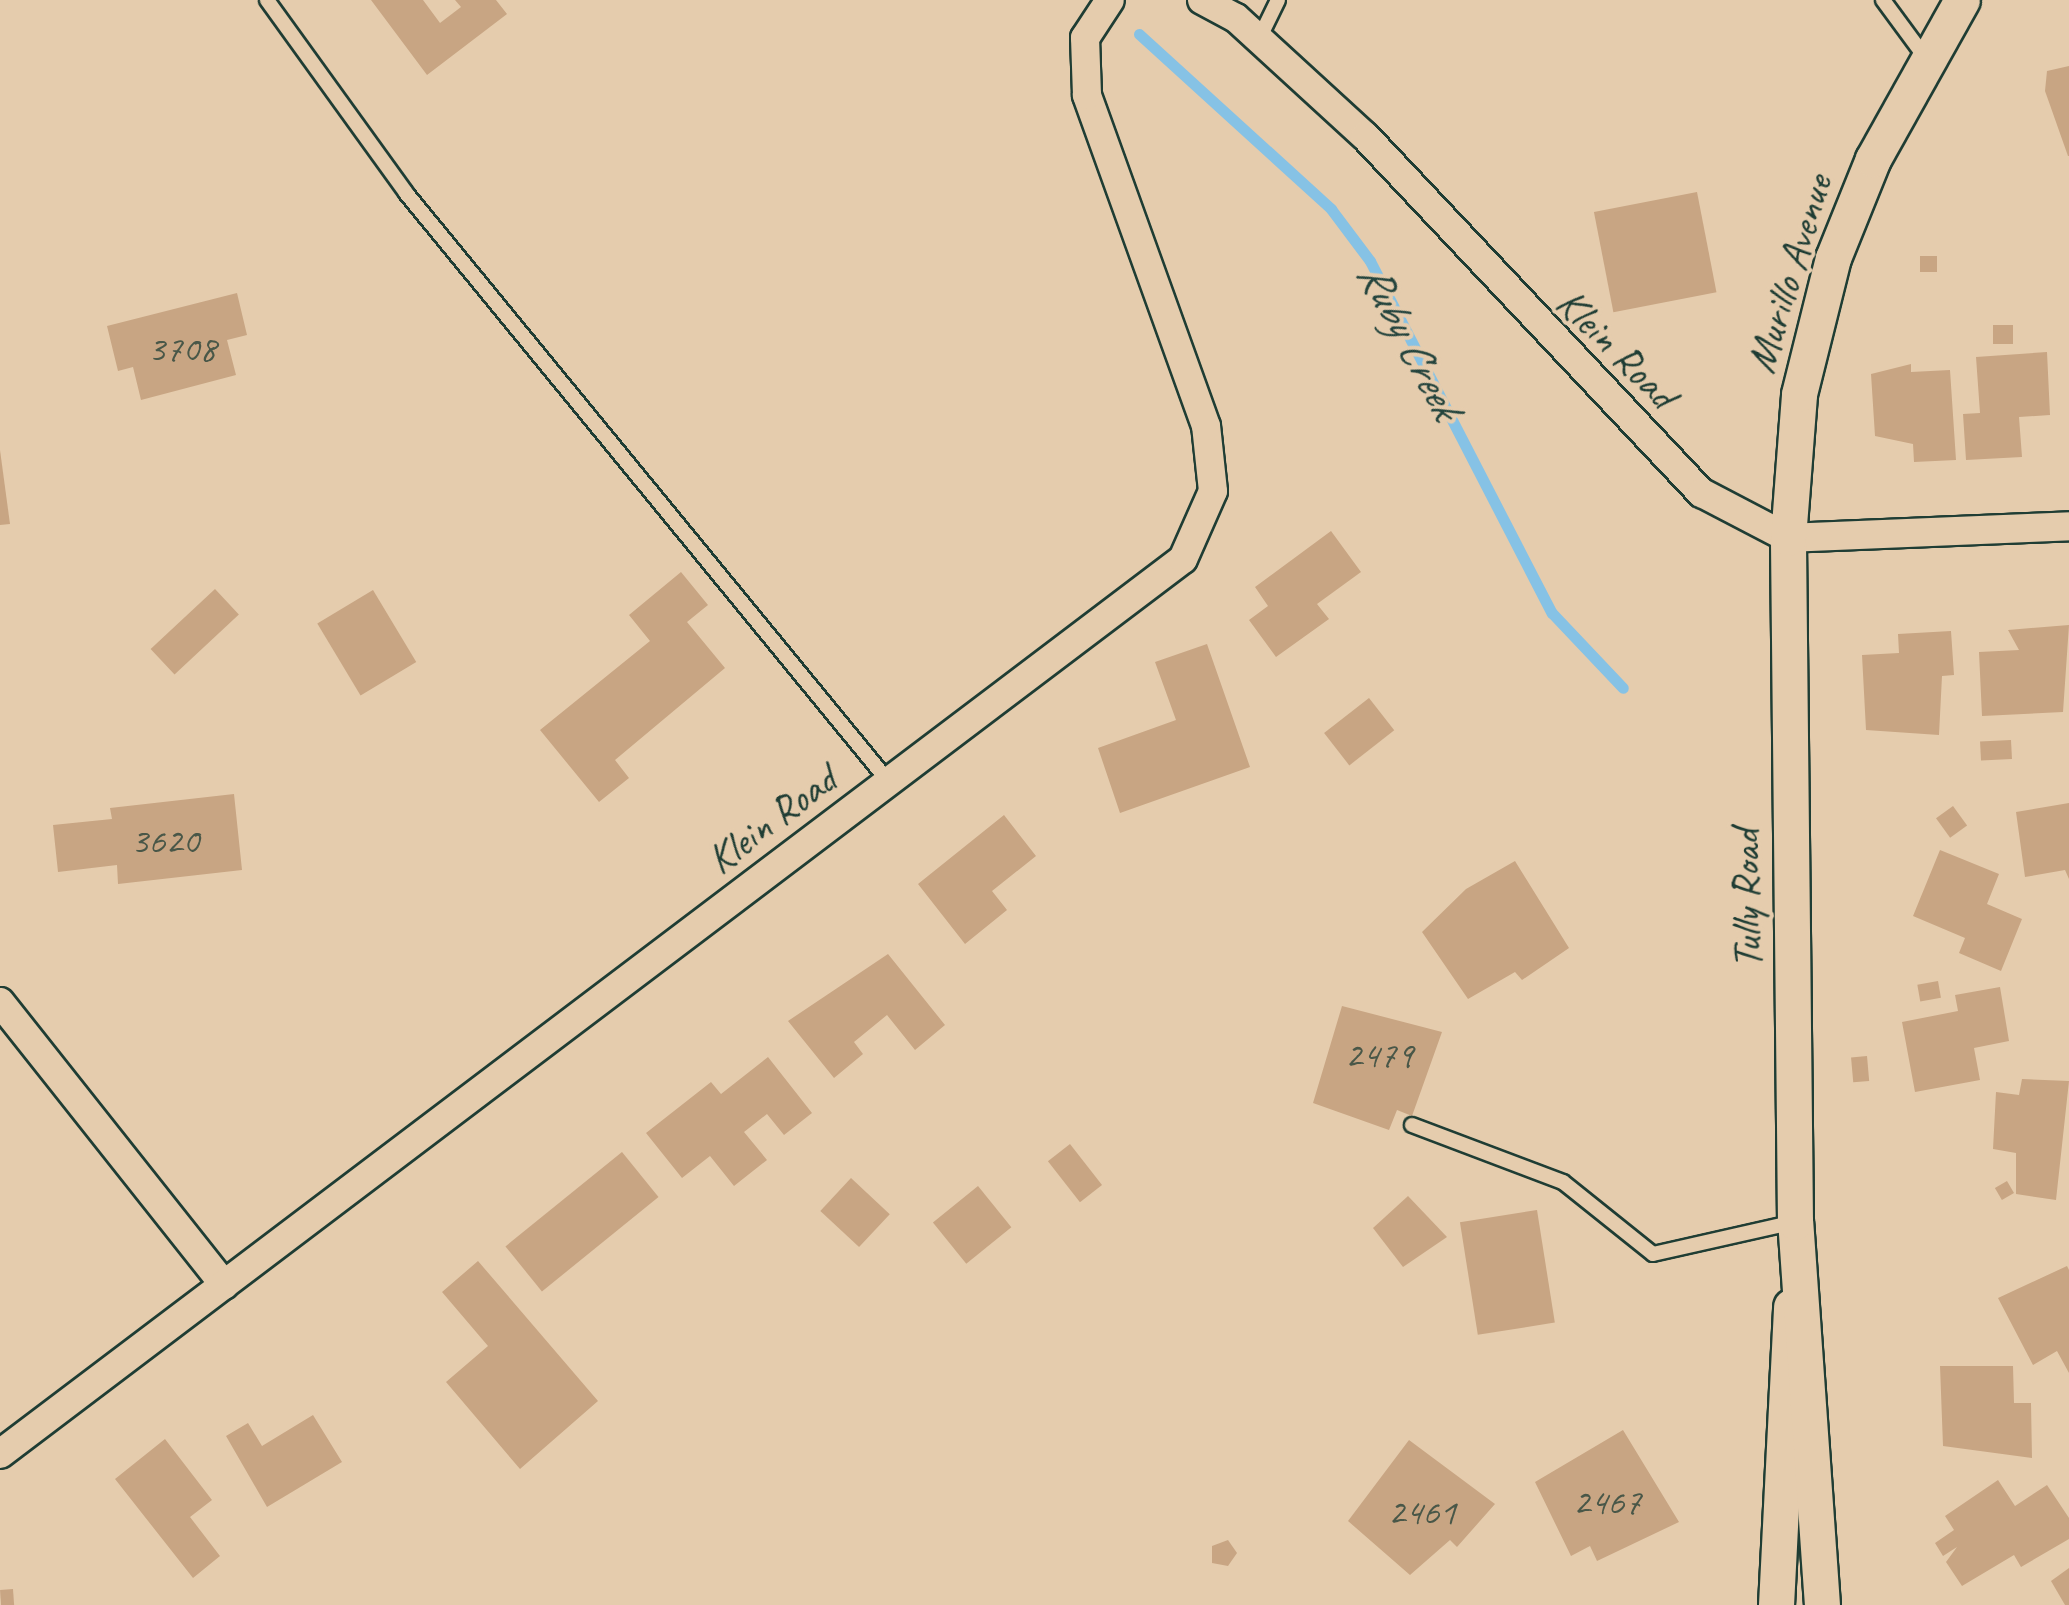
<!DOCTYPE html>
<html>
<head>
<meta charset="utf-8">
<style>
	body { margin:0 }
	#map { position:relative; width:2069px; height:1605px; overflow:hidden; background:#e5ccad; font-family:Caveat,sans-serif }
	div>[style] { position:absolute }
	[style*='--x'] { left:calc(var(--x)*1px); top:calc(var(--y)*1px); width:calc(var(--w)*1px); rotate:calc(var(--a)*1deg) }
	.stream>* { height:11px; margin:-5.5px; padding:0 5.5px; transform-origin:5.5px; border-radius:5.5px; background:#86c2e5 }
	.building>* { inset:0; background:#c8a583; transform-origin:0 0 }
	.roads { filter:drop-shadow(2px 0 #1f3d34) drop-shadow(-2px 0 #1f3d34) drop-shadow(0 2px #1f3d34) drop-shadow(0 -2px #1f3d34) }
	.service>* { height:14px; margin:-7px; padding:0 7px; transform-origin:7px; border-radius:7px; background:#e5ccad }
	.minor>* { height:28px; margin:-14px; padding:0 14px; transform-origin:14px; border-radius:14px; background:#e5ccad }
	.tertiary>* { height:35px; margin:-17.5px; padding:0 17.5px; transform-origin:17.5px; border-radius:17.5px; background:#e5ccad }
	span { translate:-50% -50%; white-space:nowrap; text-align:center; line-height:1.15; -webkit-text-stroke:8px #e5ccad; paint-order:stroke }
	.number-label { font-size:38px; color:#495748 }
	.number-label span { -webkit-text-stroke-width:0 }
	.street-label { font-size:42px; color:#1f3d34 }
	.water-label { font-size:45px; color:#24443d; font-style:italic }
</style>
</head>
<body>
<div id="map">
	<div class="stream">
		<i style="--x:1139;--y:34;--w:260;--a:42.3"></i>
		<i style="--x:1331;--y:209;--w:65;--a:53.1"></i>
		<i style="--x:1370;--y:261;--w:396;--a:62.7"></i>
		<i style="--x:1552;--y:613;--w:103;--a:46.6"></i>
	</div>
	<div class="building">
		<i style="clip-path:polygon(371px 0,423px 0,440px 23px,461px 7px,455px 0,496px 0,507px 14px,427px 75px)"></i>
		<i style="clip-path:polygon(2069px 66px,2069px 156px,2068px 156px,2045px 91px,2047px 71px)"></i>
		<i style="left:1697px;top:192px;width:102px;height:105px;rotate:79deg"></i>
		<i style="left:1920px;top:256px;width:17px;height:16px"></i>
		<i style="clip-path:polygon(237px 293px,247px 335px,227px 340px,236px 375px,141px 400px,133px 367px,118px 371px,107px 326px)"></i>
		<i style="left:2013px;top:325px;width:19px;height:20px;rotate:90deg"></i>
		<i style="clip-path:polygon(2047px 352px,2050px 415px,2019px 417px,2022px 457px,1966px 460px,1963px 414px,1980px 413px,1976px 357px)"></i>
		<i style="clip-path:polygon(1911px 364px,1911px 372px,1950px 370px,1956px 460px,1914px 462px,1913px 444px,1875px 436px,1871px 374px)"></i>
		<i style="clip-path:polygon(0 450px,10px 524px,0 525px)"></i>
		<i style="clip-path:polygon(1331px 531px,1361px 572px,1317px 604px,1329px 619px,1276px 657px,1249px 620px,1268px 606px,1255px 587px)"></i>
		<i style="clip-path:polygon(681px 572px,708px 605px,687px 622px,725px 668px,615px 760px,629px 778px,599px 802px,540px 730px,650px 641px,629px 615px)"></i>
		<i style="left:215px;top:589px;width:35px;height:88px;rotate:47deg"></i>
		<i style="left:373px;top:590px;width:84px;height:65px;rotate:59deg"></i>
		<i style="clip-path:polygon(2069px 625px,2063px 712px,1982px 716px,1979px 652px,2019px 650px,2008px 630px)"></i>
		<i style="clip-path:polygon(1951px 631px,1954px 675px,1942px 676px,1939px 735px,1866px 730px,1862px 655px,1899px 653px,1898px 634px)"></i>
		<i style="clip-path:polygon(1207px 644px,1250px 767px,1120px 813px,1098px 748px,1176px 720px,1155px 662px)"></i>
		<i style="left:1369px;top:698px;width:41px;height:57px;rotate:52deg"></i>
		<i style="left:2011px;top:740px;width:19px;height:31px;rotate:87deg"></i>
		<i style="clip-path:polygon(234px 794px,242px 870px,118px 884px,117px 865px,58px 872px,53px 825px,112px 819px,110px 808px)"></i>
		<i style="clip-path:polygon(2069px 803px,2069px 879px,2065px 870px,2025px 877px,2016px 812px)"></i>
		<i style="left:1953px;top:806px;width:24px;height:21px;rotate:54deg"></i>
		<i style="clip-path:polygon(1004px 815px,1036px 856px,992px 891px,1007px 910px,965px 944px,918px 884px)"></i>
		<i style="clip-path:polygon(1940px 850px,1999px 874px,1987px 904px,2022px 919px,2001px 971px,1959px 953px,1965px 938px,1913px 916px)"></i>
		<i style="clip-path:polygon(1515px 861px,1569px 948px,1522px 980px,1515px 972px,1468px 999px,1422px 932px,1466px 889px)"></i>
		<i style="clip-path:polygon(888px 954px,945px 1025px,915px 1050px,887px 1015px,854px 1042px,863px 1054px,834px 1078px,788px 1021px)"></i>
		<i style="left:1938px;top:981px;width:17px;height:21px;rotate:80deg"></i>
		<i style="clip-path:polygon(2000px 987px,2009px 1041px,1974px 1048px,1980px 1080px,1915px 1092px,1902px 1022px,1958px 1011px,1955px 995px)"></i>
		<i style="clip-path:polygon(1342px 1006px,1442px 1032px,1412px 1116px,1397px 1110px,1389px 1130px,1313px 1103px)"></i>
		<i style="left:1867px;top:1056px;width:25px;height:16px;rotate:85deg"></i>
		<i style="clip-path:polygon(768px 1057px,812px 1113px,784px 1135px,767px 1114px,744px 1132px,767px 1160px,734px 1186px,710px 1156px,682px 1178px,646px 1133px,711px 1082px,721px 1094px)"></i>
		<i style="clip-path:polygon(2022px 1079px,2069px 1081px,2056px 1200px,2016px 1194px,2016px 1153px,1993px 1149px,1996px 1092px,2019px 1095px)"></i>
		<i style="left:1070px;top:1144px;width:52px;height:28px;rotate:52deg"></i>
		<i style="left:622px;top:1152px;width:58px;height:150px;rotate:51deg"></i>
		<i style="left:851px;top:1178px;width:53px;height:45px;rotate:43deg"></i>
		<i style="left:2007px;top:1181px;width:14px;height:14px;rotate:60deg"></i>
		<i style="left:978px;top:1186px;width:53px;height:58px;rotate:51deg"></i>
		<i style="clip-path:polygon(1408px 1196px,1447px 1237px,1403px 1267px,1373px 1228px)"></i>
		<i style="left:1537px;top:1210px;width:114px;height:78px;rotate:81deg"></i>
		<i style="clip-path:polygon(478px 1261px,598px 1401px,520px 1469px,446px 1382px,488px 1346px,442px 1292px)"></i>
		<i style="clip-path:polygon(2067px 1266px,2069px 1270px,2069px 1373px,2057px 1351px,2033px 1365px,1998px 1298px)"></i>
		<i style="clip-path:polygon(1940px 1366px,2013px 1366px,2014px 1403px,2031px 1403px,2032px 1458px,1943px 1446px)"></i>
		<i style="clip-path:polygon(313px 1415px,342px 1462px,267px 1507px,226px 1436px,248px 1423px,262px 1446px)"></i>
		<i style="clip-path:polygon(1623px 1430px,1679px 1522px,1597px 1561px,1590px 1546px,1571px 1556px,1535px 1482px)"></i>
		<i style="clip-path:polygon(165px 1439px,212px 1500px,190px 1517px,220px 1556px,193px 1578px,115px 1479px)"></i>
		<i style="clip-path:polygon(1409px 1440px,1495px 1504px,1457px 1547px,1450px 1540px,1410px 1575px,1348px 1521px)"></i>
		<i style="clip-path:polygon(1998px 1480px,2015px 1506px,2047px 1485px,2069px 1518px,2069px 1539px,2021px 1567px,2014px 1555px,1962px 1586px,1946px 1562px,1957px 1547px,1943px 1556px,1935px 1543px,1954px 1530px,1945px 1516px)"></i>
		<i style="clip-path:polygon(1228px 1540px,1237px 1553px,1228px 1566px,1212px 1563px,1212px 1546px)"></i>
		<i style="clip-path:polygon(2069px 1568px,2069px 1605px,2065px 1605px,2051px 1581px)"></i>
		<i style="left:13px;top:1589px;width:16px;height:13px;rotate:86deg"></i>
	</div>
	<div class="roads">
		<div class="service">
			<i style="--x:267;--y:0;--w:238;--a:54.2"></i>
			<i style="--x:406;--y:193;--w:762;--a:50.65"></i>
			<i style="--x:1883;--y:0;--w:71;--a:53.6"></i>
			<i style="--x:1259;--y:39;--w:43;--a:-64"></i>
			<i style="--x:1412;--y:1125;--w:161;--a:20.7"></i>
			<i style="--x:1563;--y:1182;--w:115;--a:38.7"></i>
			<i style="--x:1653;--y:1254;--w:146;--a:-12.7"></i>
		</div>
		<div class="minor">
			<i style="--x:1202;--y:0;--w:38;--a:28"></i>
			<i style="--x:1236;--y:18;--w:175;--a:42.5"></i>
			<i style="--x:1365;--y:136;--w:491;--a:46.7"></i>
			<i style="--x:1702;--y:493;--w:97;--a:27.6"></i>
			<i style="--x:1788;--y:538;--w:281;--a:-2.4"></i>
			<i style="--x:0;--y:1002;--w:361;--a:51.6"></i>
			<i style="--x:0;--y:1454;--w:1483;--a:-37.11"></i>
			<i style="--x:1183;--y:559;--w:74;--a:-66.2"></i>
			<i style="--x:1213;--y:491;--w:65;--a:-96.1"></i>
			<i style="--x:1206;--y:426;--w:352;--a:-109.8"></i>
			<i style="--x:1087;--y:95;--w:57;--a:-92"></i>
			<i style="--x:1085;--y:38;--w:45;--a:-56.7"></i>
		</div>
		<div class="tertiary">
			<i style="--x:1776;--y:1605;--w:299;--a:-87.1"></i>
			<i style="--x:1822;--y:1605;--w:384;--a:-94"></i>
			<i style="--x:1795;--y:1222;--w:684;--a:-90.59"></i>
			<i style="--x:1788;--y:538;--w:144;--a:-85.6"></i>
			<i style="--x:1799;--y:394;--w:140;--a:-76"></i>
			<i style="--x:1833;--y:258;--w:107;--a:-68"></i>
			<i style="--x:1873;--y:159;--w:182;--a:-60.8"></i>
		</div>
	</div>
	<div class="number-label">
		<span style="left:182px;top:349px">3708</span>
		<span style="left:165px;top:841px">3620</span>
		<span style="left:1379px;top:1055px">2479</span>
		<span style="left:1607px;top:1502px">2467</span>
		<span style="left:1422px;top:1512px">2461</span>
	</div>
	<div class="street-label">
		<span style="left:1790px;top:274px;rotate:-73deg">Murillo Avenue</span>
		<span style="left:1616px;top:349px;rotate:45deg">Klein Road</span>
		<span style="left:772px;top:820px;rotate:-37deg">Klein Road</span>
		<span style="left:1747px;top:899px;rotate:-91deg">Tully Road</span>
	</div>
	<div class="water-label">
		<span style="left:1409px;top:340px;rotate:62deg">Ruby Creek</span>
	</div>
</div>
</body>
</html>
